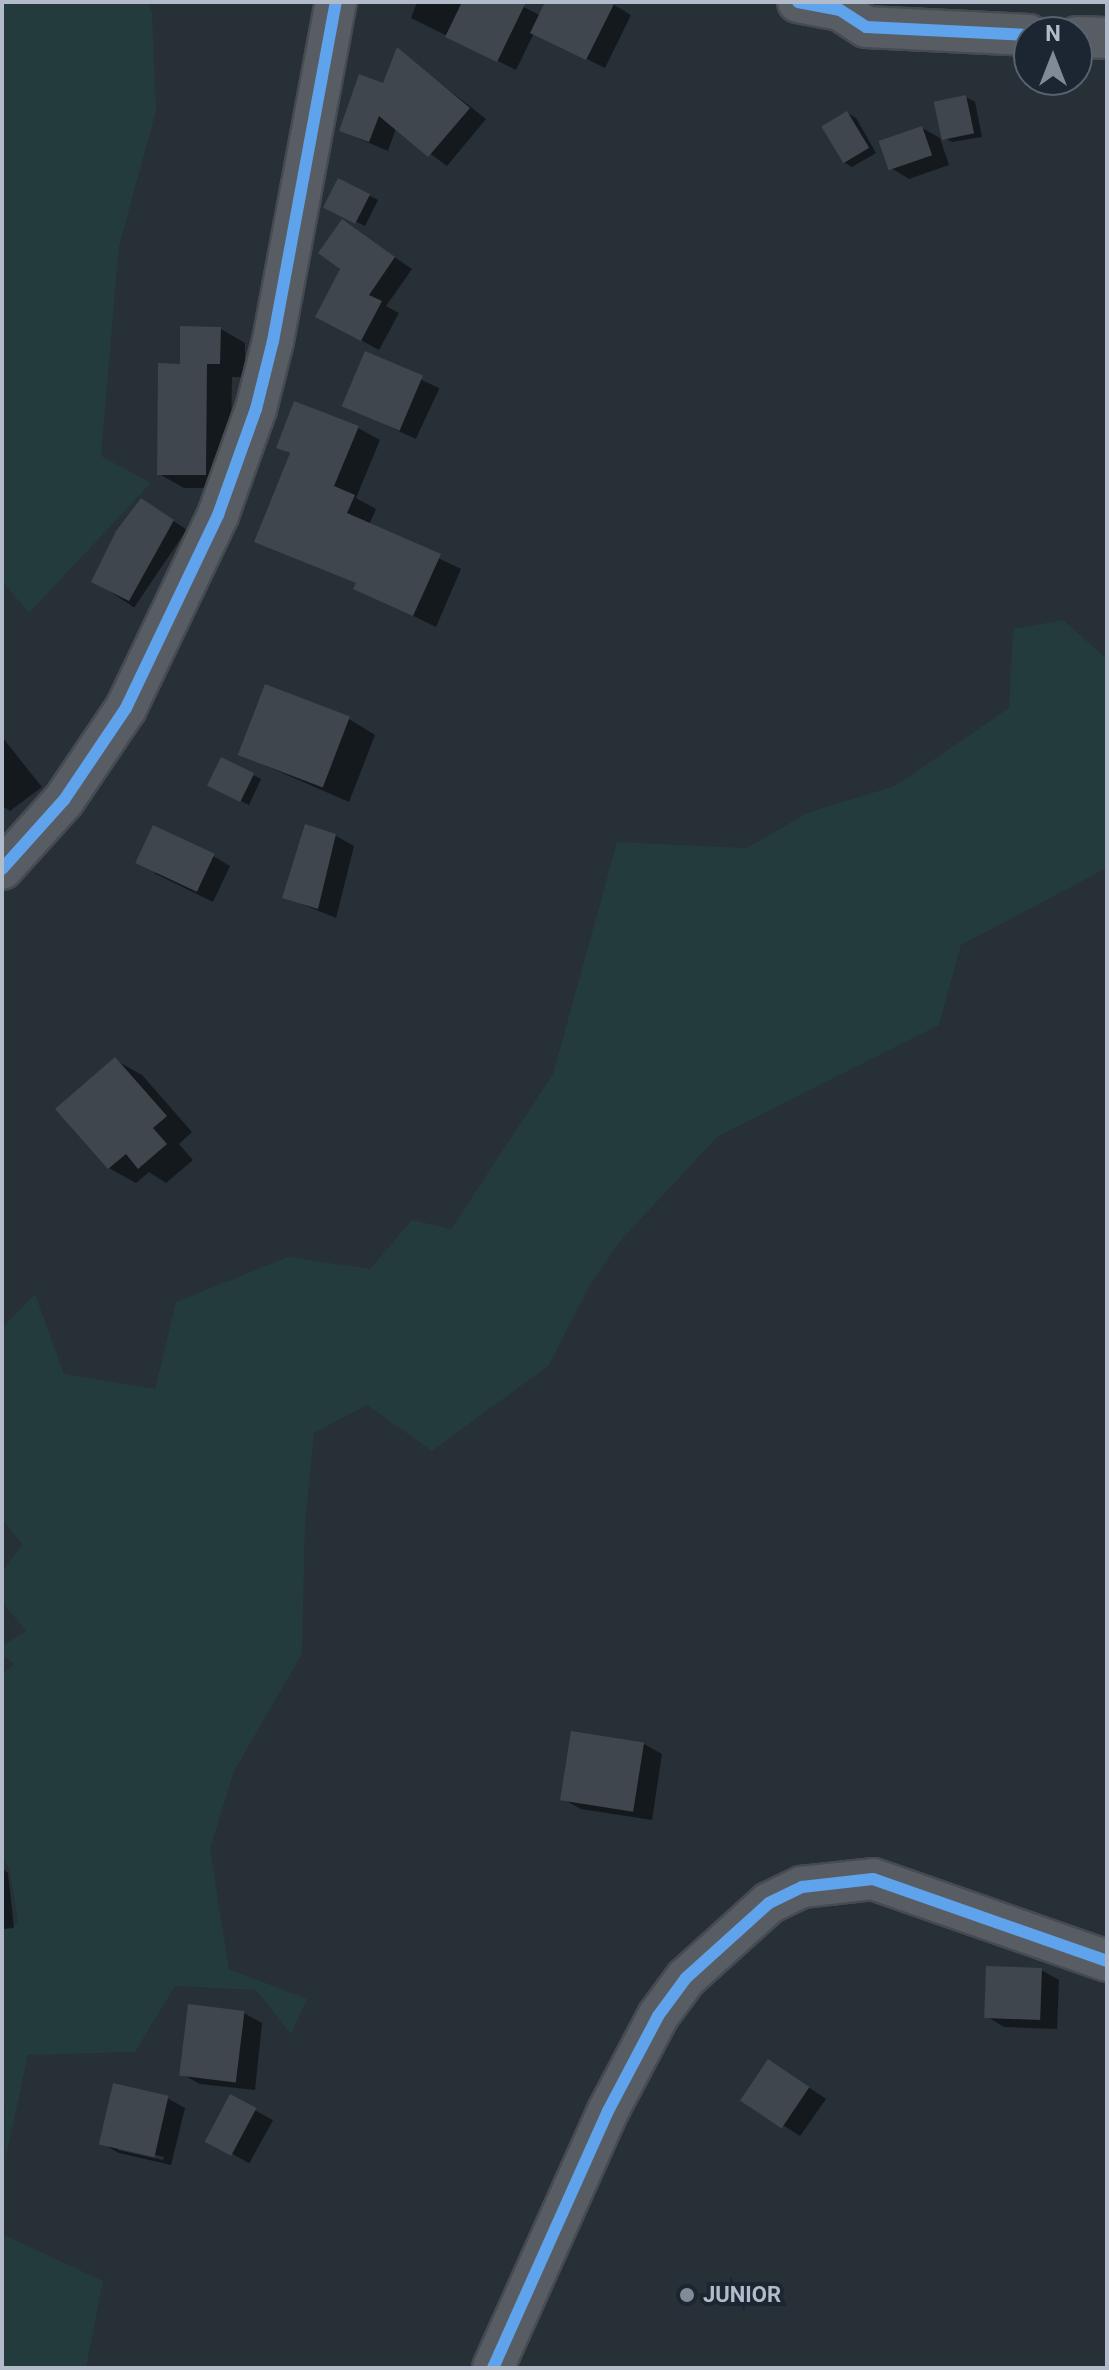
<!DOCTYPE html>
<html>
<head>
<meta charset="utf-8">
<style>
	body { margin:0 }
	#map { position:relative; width:1109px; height:2370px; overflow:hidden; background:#272f37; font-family:Roboto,sans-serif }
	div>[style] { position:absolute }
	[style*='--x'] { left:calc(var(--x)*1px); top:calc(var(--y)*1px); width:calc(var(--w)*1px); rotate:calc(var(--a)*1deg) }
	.green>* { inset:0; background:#243b3d }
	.shadow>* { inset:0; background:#0007; transform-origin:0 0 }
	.building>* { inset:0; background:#3f464d; transform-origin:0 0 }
	.roads { filter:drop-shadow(2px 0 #464b52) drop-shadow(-2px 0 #464b52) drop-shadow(0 2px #464b52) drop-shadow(0 -2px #464b52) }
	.street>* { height:40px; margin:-20px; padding:0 20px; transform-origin:20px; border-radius:20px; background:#585d64 }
	.cycleway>* { height:12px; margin:-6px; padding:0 6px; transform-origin:6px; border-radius:6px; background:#60a3ed }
	.dots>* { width:22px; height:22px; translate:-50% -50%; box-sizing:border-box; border:4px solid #1b2632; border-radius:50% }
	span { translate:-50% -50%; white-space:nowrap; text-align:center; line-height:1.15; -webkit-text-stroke:8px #1b2632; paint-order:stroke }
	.poi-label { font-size:22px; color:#b1bbc9; font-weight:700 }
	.left { translate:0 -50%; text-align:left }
	.frame { position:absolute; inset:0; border:4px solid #b1bbc9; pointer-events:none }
	.north { position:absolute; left:1013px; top:16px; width:80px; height:80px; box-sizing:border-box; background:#1b2632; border:2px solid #57626e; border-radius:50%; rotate:0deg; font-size:22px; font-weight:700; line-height:32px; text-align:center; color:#b1bbc9 }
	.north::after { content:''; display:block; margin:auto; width:28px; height:36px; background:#818a96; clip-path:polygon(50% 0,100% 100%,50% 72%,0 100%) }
</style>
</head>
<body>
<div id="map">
	<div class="green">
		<i style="clip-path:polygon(2px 2px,147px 2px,152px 12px,156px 111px,119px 246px,101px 456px,151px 483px,29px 613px,2px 581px)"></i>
		<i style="clip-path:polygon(1063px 620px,1107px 659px,1107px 868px,961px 945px,939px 1025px,718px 1136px,622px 1239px,591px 1283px,549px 1365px,432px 1451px,367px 1405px,314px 1433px,305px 1525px,302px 1654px,234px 1771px,210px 1849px,229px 1969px,307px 1999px,291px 2034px,256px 1990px,175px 1986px,135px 2052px,28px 2055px,5px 2161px,2px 1931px,18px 1923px,10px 1871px,2px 1855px,2px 1674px,14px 1664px,2px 1655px,2px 1646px,26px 1631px,2px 1602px,2px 1573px,22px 1544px,2px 1519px,2px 1328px,35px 1294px,64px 1374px,155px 1389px,176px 1302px,288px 1257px,370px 1269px,412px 1220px,451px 1229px,553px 1074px,617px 842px,747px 848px,807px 813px,895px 786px,1009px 708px,1013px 629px)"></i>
		<i style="clip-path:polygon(2px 2234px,103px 2281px,86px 2368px,2px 2368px)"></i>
	</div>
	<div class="shadow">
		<i style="clip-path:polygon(417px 2px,514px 2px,541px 16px,547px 2px,609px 2px,631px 15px,605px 68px,534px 33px,516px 70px,411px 18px)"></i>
		<i style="clip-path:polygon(398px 50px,486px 119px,447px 166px,396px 128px,388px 151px,341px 131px,384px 85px)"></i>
		<i style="clip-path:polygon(966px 97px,975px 102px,982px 137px,952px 142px,943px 137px)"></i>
		<i style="clip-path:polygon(847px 113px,856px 118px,876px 153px,852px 167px,844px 162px)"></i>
		<i style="clip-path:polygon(922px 128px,940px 138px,949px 165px,909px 179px,891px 168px)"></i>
		<i style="clip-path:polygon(339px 180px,378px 200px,365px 226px,334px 211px)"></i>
		<i style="clip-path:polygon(343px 222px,412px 269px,386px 306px,399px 313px,379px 350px,335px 326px)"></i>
		<i style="clip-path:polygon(221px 329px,245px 343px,245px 377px,232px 377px,230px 488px,184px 488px,159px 474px)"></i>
		<i style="left:366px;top:354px;width:81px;height:56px;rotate:25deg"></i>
		<i style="clip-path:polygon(358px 428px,380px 440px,356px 498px,376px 509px,369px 525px,461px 569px,436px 627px,356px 588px,366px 585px,256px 541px,292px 455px,278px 447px)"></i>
		<i style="left:156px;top:509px;width:37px;height:94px;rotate:34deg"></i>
		<i style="clip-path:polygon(349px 719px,375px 735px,349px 802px,239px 754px)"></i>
		<i style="clip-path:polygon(2px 737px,42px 787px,10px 811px,2px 806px)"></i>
		<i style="clip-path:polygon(253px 775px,261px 779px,249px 805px,218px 790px)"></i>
		<i style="clip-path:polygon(336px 836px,354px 846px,336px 918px,285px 897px)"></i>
		<i style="clip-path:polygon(213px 856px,230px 866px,213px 902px,154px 873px)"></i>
		<i style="clip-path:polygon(115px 1060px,142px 1075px,192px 1132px,179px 1144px,193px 1160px,166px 1183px,149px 1172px,136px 1183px,109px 1168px)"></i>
		<i style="clip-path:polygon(644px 1744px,662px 1754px,652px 1820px,581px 1809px,563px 1799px)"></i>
		<i style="clip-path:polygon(2px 1869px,8px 1873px,14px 1928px,2px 1929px)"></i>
		<i style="clip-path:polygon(1041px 1970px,1059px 1980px,1057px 2029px,1004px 2027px,986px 2016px)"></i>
		<i style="clip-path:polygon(244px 2013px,262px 2023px,255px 2090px,200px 2084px,182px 2074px)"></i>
		<i style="clip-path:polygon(786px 2072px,826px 2099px,800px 2136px,743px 2100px)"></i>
		<i style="left:231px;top:2097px;width:48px;height:49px;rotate:29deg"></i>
		<i style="clip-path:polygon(evenodd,167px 2098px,185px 2108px,171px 2165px,119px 2153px,101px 2143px,167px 2098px,118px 2146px,164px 2157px,163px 2160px,118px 2150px,118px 2146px)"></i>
	</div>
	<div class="building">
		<i style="clip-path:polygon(462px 2px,526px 2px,497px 62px,445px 37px)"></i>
		<i style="clip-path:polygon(545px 2px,615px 2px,586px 60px,530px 33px)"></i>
		<i style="clip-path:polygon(397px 47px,470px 108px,428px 157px,379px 116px,369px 142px,339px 131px,359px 74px,383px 83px)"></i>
		<i style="left:966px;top:95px;width:39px;height:33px;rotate:78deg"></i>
		<i style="left:847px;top:111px;width:43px;height:30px;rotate:59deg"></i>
		<i style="left:922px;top:126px;width:31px;height:46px;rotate:71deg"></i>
		<i style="left:338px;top:178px;width:36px;height:33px;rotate:27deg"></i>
		<i style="clip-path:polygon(342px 219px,395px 257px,369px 295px,382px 301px,361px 341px,315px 317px,340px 269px,318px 253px)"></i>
		<i style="clip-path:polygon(180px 326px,221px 327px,220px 364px,207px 364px,206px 475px,157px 475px,158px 363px,180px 364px)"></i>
		<i style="left:365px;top:351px;width:63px;height:60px;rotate:23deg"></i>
		<i style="clip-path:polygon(294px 401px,359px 426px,334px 486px,355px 495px,347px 513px,441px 554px,413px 616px,353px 589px,356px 583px,254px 542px,290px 453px,276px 448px)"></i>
		<i style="clip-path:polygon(141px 498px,174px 520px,129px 601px,91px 582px,116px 531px)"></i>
		<i style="left:265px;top:684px;width:91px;height:76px;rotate:21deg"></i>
		<i style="left:221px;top:757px;width:37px;height:32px;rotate:26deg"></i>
		<i style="clip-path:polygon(305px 824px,336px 834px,318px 909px,282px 898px)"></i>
		<i style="left:153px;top:825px;width:68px;height:42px;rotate:25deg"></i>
		<i style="clip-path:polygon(115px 1057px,167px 1116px,153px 1128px,167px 1144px,138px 1169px,126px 1154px,108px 1169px,55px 1109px)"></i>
		<i style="left:571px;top:1731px;width:74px;height:70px;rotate:9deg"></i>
		<i style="left:986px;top:1966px;width:56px;height:52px;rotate:2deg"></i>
		<i style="left:188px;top:2004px;width:57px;height:72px;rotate:7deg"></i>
		<i style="left:768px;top:2059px;width:50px;height:50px;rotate:34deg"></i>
		<i style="left:113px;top:2083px;width:57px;height:63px;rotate:13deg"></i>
		<i style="left:230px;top:2094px;width:30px;height:54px;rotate:28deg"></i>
	</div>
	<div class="roads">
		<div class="street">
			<i style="--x:798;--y:2;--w:43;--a:10.8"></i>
			<i style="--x:840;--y:10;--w:31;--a:33"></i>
			<i style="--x:866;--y:27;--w:163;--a:2.8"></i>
			<i style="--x:1077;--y:37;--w:30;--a:2"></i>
			<i style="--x:2;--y:869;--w:93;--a:-48.1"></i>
			<i style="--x:64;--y:800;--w:111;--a:-56"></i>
			<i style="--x:126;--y:708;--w:214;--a:-64.5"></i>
			<i style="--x:218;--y:515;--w:113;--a:-70.3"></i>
			<i style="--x:256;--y:409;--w:70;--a:-76"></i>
			<i style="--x:273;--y:341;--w:345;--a:-79.5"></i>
			<i style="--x:493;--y:2368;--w:282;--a:-65.9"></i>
			<i style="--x:608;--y:2111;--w:107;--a:-62.2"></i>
			<i style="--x:658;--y:2016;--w:47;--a:-53.6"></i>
			<i style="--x:686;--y:1978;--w:112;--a:-42.1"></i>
			<i style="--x:769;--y:1903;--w:37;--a:-26"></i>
			<i style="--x:802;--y:1887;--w:71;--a:-6.4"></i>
			<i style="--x:873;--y:1879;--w:248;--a:19.3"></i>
		</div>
	</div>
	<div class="cycleway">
		<i style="--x:798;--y:2;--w:43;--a:10.8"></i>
		<i style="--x:840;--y:10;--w:31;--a:33"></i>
		<i style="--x:866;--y:27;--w:163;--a:2.8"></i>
		<i style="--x:2;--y:869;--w:93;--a:-48.1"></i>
		<i style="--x:64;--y:800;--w:111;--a:-56"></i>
		<i style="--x:126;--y:708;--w:214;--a:-64.5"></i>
		<i style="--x:218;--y:515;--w:113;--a:-70.3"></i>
		<i style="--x:256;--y:409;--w:70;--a:-76"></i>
		<i style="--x:273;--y:341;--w:345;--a:-79.5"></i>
		<i style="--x:493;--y:2368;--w:282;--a:-65.9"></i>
		<i style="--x:608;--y:2111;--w:107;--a:-62.2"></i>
		<i style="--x:658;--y:2016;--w:47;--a:-53.6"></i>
		<i style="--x:686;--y:1978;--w:112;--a:-42.1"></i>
		<i style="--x:769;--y:1903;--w:37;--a:-26"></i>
		<i style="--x:802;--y:1887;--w:71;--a:-6.4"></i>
		<i style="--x:873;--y:1879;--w:248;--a:19.3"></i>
	</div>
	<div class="dots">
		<i style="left:687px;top:2295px;background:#818a96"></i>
	</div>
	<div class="poi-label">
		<span class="left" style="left:703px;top:2295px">JUNIOR</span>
	</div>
	<div class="frame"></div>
	<div class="north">N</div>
</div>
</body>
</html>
